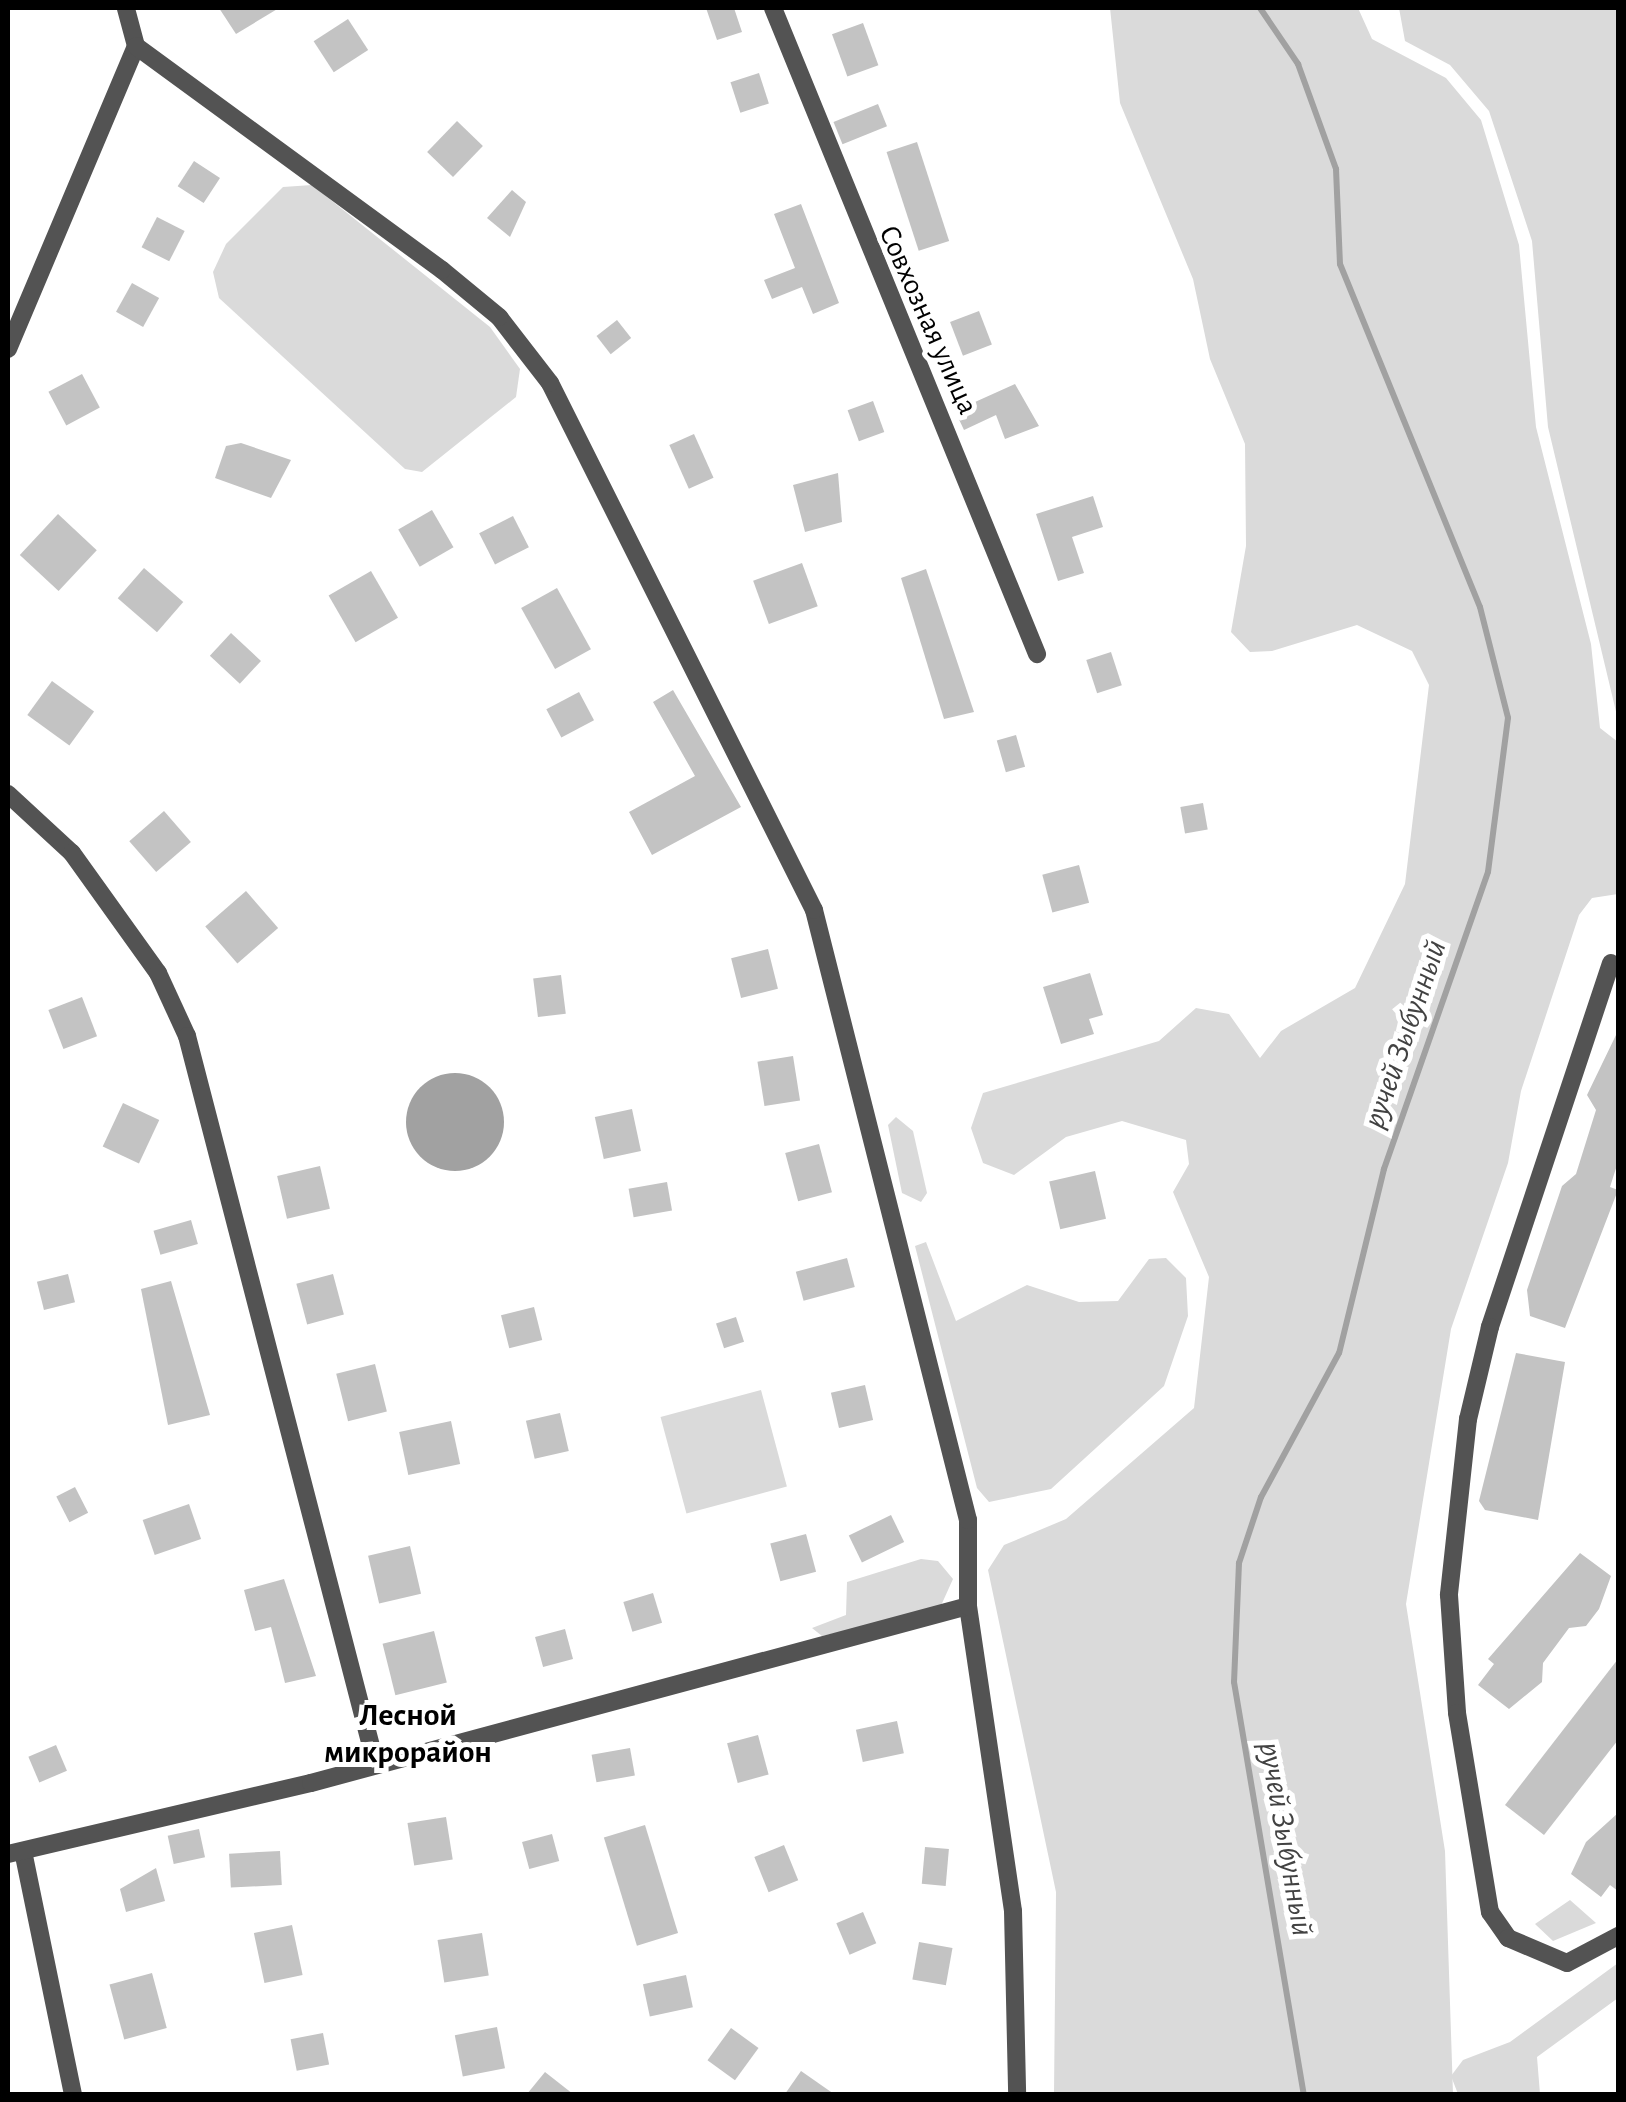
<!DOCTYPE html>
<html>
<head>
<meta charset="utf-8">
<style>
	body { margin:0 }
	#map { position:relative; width:1626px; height:2102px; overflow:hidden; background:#fff; font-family:"Alegreya Sans",sans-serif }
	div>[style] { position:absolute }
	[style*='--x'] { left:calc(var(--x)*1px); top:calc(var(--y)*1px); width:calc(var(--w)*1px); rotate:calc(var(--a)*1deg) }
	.green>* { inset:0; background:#dadada; transform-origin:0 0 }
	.water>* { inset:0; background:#a1a1a1 }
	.round { border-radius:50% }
	.stream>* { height:6px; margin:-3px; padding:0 3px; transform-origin:3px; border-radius:3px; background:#a1a1a1 }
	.building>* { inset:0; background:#c3c3c3; transform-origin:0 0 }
	.street>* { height:18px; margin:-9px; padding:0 9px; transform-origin:9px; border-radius:9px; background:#535353 }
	span { translate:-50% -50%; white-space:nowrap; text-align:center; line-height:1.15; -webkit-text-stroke:10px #fff; paint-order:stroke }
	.street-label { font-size:30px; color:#000 }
	.water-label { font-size:32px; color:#424242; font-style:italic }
	.neighbourhood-label { font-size:32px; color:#000; font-weight:700 }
	.frame { position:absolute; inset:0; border:10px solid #000; pointer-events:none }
</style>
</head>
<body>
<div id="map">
	<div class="green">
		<i style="clip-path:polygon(1110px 8px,1358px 8px,1372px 39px,1446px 78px,1481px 120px,1519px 245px,1536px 427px,1591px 644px,1600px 728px,1618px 742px,1618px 894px,1592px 898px,1579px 915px,1521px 1091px,1508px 1163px,1451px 1329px,1406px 1604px,1445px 1851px,1453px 2094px,1054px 2094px,1056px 1892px,988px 1570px,1004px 1545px,1066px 1519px,1194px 1408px,1209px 1277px,1173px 1192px,1189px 1164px,1186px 1140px,1122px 1121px,1066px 1137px,1014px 1175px,983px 1163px,971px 1128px,983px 1093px,1159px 1041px,1196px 1008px,1229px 1014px,1260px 1058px,1281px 1031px,1355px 988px,1405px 884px,1429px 685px,1412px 651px,1357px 625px,1272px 651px,1250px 652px,1231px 632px,1246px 546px,1245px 444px,1210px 359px,1193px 279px,1120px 103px)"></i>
		<i style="clip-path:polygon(1399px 8px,1618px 8px,1618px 720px,1548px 427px,1532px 241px,1489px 111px,1450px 65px,1405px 41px)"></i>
		<i style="clip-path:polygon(312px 185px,490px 327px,520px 369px,516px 397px,422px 472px,405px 469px,219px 298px,213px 272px,226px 244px,283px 187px)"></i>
		<i style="clip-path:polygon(896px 1117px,913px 1131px,927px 1193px,921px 1202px,902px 1193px,888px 1125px)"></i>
		<i style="clip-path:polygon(926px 1242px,956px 1321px,1027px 1285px,1079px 1302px,1118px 1301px,1149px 1259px,1166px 1258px,1186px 1278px,1188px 1316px,1164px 1386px,1051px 1489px,989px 1502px,977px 1488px,915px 1246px)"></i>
		<i style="left:761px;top:1390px;width:100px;height:104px;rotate:75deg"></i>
		<i style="clip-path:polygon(921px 1559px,938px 1561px,953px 1579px,939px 1610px,822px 1636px,812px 1628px,846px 1615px,847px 1582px)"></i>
		<i style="clip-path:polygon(1570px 1900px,1596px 1923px,1553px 1941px,1535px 1924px)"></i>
		<i style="clip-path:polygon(1618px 1963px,1618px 1998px,1537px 2057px,1540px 2094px,1458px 2094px,1451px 2076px,1463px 2060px,1510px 2042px)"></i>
	</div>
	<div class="water">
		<i class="round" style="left:406px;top:1073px;width:98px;height:98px"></i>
	</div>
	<div class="stream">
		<i style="--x:1260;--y:8;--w:68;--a:55.8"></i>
		<i style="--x:1298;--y:64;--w:112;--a:70.1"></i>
		<i style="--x:1336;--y:169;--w:95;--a:87.6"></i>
		<i style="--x:1340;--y:264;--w:370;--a:67.8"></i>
		<i style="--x:1480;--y:607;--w:114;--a:75.8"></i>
		<i style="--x:1508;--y:718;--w:155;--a:97.4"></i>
		<i style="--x:1488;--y:872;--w:315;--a:109.3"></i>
		<i style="--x:1384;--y:1169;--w:189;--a:103.7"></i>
		<i style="--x:1339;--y:1353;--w:164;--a:118.4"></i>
		<i style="--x:1261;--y:1497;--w:70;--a:108.4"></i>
		<i style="--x:1239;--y:1563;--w:119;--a:92.4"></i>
		<i style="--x:1234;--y:1682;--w:418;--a:80.4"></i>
	</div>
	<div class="building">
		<i style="clip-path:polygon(219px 8px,279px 8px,236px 34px)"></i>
		<i style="clip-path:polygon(706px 8px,734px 8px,742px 32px,717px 40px)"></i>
		<i style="left:348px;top:19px;width:37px;height:41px;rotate:57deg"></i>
		<i style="left:863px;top:23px;width:45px;height:33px;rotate:70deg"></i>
		<i style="left:759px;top:73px;width:32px;height:30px;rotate:72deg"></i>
		<i style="left:878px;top:104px;width:24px;height:48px;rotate:68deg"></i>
		<i style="left:457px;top:121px;width:36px;height:43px;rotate:44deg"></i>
		<i style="left:917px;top:142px;width:104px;height:32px;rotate:72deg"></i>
		<i style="left:194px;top:161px;width:31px;height:30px;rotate:33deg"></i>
		<i style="clip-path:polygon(512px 190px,526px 202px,510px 237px,487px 218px)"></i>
		<i style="clip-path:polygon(801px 204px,839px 303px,813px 314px,802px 287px,772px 299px,764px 280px,795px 268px,774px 214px)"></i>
		<i style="left:157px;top:217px;width:31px;height:34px;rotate:27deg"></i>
		<i style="left:132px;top:283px;width:31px;height:33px;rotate:29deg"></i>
		<i style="left:979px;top:311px;width:36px;height:31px;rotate:69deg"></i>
		<i style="left:617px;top:320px;width:23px;height:26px;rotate:52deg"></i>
		<i style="left:82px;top:374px;width:38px;height:38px;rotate:62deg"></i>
		<i style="clip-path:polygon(1015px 384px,1039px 426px,1005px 439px,996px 415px,964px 430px,955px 411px)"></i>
		<i style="left:873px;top:401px;width:33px;height:27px;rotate:70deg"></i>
		<i style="left:694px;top:434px;width:48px;height:27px;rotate:66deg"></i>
		<i style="clip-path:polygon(241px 443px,291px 460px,271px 498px,215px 478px,226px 446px)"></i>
		<i style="clip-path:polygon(838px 473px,842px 522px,805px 532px,793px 485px)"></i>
		<i style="clip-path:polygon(1093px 496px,1103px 527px,1072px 537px,1084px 573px,1058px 581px,1036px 514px)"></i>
		<i style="left:432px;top:510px;width:43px;height:39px;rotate:60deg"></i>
		<i style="left:58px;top:514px;width:53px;height:56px;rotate:43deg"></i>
		<i style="left:513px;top:516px;width:35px;height:38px;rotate:63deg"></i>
		<i style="left:802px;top:563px;width:46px;height:52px;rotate:70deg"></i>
		<i style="left:144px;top:568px;width:52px;height:40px;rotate:41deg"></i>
		<i style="clip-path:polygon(926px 569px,974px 712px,944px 719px,901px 578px)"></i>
		<i style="left:371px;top:571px;width:54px;height:49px;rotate:60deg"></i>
		<i style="left:557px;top:588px;width:70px;height:41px;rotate:61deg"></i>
		<i style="left:231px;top:633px;width:41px;height:31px;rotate:43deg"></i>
		<i style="left:1111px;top:652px;width:35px;height:26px;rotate:72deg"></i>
		<i style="left:52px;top:681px;width:52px;height:42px;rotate:36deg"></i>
		<i style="clip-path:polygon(673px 690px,741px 807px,652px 855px,629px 812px,695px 776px,653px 702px)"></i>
		<i style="left:579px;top:692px;width:32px;height:37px;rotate:62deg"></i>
		<i style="left:1016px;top:735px;width:33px;height:20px;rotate:74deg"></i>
		<i style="left:1203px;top:803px;width:27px;height:23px;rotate:80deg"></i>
		<i style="left:164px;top:811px;width:41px;height:46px;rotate:49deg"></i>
		<i style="left:1079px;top:865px;width:39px;height:38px;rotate:75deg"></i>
		<i style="left:246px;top:891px;width:49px;height:54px;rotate:49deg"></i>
		<i style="left:768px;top:949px;width:41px;height:38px;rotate:76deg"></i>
		<i style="clip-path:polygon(1090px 973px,1103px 1015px,1089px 1019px,1094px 1034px,1061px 1044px,1043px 987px)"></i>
		<i style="left:561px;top:975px;width:39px;height:28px;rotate:83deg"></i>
		<i style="left:82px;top:997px;width:42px;height:36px;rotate:69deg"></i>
		<i style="clip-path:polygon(1616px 1035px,1618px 1162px,1610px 1187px,1618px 1190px,1565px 1328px,1530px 1316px,1527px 1290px,1562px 1186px,1576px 1174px,1596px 1110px,1587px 1095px)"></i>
		<i style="left:793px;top:1056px;width:45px;height:36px;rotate:81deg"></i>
		<i style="left:123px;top:1103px;width:40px;height:48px;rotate:25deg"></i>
		<i style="left:632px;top:1109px;width:43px;height:38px;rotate:78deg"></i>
		<i style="left:819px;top:1144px;width:50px;height:35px;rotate:75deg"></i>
		<i style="left:320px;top:1166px;width:44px;height:44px;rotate:77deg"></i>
		<i style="left:1095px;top:1171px;width:49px;height:47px;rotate:77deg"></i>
		<i style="left:667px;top:1182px;width:29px;height:39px;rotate:80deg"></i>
		<i style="left:191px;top:1220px;width:25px;height:39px;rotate:74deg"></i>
		<i style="left:847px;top:1258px;width:30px;height:53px;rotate:75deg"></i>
		<i style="left:68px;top:1274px;width:29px;height:32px;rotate:76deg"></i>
		<i style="left:333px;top:1274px;width:42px;height:38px;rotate:75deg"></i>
		<i style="clip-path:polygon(171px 1281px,210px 1415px,168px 1425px,141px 1289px)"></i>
		<i style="left:534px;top:1307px;width:34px;height:34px;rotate:76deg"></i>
		<i style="left:736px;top:1317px;width:26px;height:21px;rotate:72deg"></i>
		<i style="clip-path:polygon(1516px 1353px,1565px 1362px,1538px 1520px,1485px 1510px,1479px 1501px)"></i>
		<i style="left:375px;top:1364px;width:49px;height:40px;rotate:76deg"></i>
		<i style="left:865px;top:1385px;width:36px;height:35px;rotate:77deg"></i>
		<i style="left:560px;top:1413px;width:39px;height:35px;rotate:77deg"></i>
		<i style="left:451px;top:1421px;width:44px;height:53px;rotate:78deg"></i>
		<i style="left:75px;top:1487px;width:29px;height:21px;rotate:63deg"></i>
		<i style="left:189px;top:1504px;width:37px;height:49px;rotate:71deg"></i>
		<i style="left:891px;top:1515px;width:30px;height:47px;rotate:64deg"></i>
		<i style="left:806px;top:1534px;width:39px;height:37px;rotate:75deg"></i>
		<i style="left:410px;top:1546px;width:49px;height:43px;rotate:77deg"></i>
		<i style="clip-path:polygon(1580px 1553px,1611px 1576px,1599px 1609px,1586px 1626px,1569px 1628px,1543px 1663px,1542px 1682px,1509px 1709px,1478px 1685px,1494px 1664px,1488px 1659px)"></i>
		<i style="clip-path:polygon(284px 1579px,316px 1676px,285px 1683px,271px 1627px,255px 1631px,244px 1590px)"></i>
		<i style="left:653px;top:1593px;width:31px;height:31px;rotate:73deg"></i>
		<i style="left:565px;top:1629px;width:31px;height:31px;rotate:75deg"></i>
		<i style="left:434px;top:1631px;width:53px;height:53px;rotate:76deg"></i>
		<i style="clip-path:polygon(1618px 1659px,1618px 1740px,1544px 1835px,1505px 1805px)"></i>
		<i style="left:897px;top:1721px;width:33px;height:42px;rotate:78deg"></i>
		<i style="left:758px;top:1735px;width:41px;height:32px;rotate:75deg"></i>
		<i style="left:56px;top:1745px;width:28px;height:30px;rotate:67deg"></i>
		<i style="left:630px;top:1748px;width:28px;height:39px;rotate:80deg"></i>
		<i style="clip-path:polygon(1618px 1813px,1618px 1891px,1610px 1885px,1601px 1897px,1571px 1874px,1586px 1842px)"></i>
		<i style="left:446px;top:1817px;width:43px;height:39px;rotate:81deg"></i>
		<i style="left:645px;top:1825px;width:113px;height:43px;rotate:73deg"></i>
		<i style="left:199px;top:1829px;width:29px;height:32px;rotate:78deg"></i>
		<i style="left:552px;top:1834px;width:28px;height:31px;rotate:75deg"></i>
		<i style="left:784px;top:1845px;width:38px;height:32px;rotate:68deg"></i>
		<i style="left:925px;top:1847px;width:24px;height:37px;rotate:5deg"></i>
		<i style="left:280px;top:1851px;width:34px;height:51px;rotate:87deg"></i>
		<i style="clip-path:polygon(156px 1868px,165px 1901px,126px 1912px,120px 1889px)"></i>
		<i style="left:863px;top:1912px;width:34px;height:29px;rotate:67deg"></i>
		<i style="left:292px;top:1925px;width:51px;height:39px;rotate:78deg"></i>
		<i style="left:482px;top:1933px;width:43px;height:45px;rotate:81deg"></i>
		<i style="left:919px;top:1942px;width:34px;height:38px;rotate:10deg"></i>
		<i style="left:152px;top:1973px;width:57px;height:44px;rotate:75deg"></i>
		<i style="left:686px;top:1975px;width:33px;height:44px;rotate:78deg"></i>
		<i style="left:497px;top:2027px;width:42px;height:43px;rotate:79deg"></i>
		<i style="left:731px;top:2028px;width:34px;height:40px;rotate:36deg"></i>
		<i style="left:323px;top:2033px;width:32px;height:33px;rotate:79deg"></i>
		<i style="clip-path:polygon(801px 2071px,834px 2094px,785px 2094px)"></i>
		<i style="clip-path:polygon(545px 2072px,573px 2094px,527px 2094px)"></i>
	</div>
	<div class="street">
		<i style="--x:773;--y:8;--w:698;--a:67.77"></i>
		<i style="--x:8;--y:349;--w:329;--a:-67.1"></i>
		<i style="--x:136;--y:46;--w:39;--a:-105"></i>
		<i style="--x:8;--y:794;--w:87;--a:42.7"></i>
		<i style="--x:72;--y:853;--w:148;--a:54.4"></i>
		<i style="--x:158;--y:973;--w:69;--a:65.3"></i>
		<i style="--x:187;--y:1036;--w:753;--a:75.47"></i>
		<i style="--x:1611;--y:963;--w:384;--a:108.4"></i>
		<i style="--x:1490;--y:1327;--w:95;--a:103.4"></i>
		<i style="--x:1468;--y:1419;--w:177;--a:96.2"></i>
		<i style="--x:1449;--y:1595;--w:118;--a:86.1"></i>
		<i style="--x:1457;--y:1713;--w:202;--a:80.6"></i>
		<i style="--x:1490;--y:1912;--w:32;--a:55"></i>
		<i style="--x:1508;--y:1938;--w:64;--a:23"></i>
		<i style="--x:1567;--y:1963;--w:58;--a:-27.9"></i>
		<i style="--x:968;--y:1606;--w:308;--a:81.6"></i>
		<i style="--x:1013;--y:1911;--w:183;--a:88.7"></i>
		<i style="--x:23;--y:1851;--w:248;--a:78.4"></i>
		<i style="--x:8;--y:1854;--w:311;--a:-13.2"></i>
		<i style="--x:311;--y:1783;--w:680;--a:-15.08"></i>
		<i style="--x:968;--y:1606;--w:86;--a:-90"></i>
		<i style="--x:968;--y:1520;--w:629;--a:-104.17"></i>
		<i style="--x:814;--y:910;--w:589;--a:-116.61"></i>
		<i style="--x:550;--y:383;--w:83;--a:-127.7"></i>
		<i style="--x:499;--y:317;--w:74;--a:-140.5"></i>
		<i style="--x:442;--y:270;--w:379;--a:-143.8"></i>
	</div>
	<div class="street-label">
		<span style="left:928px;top:320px;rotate:66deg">Совхозная улица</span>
	</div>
	<div class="water-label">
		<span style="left:1405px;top:1034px;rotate:-71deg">ручей Зыбунный</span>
		<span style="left:1286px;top:1839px;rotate:80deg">ручей Зыбунный</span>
	</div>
	<div class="neighbourhood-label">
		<span style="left:408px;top:1734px">Лесной<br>микрорайон</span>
	</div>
	<div class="frame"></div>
</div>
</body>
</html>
